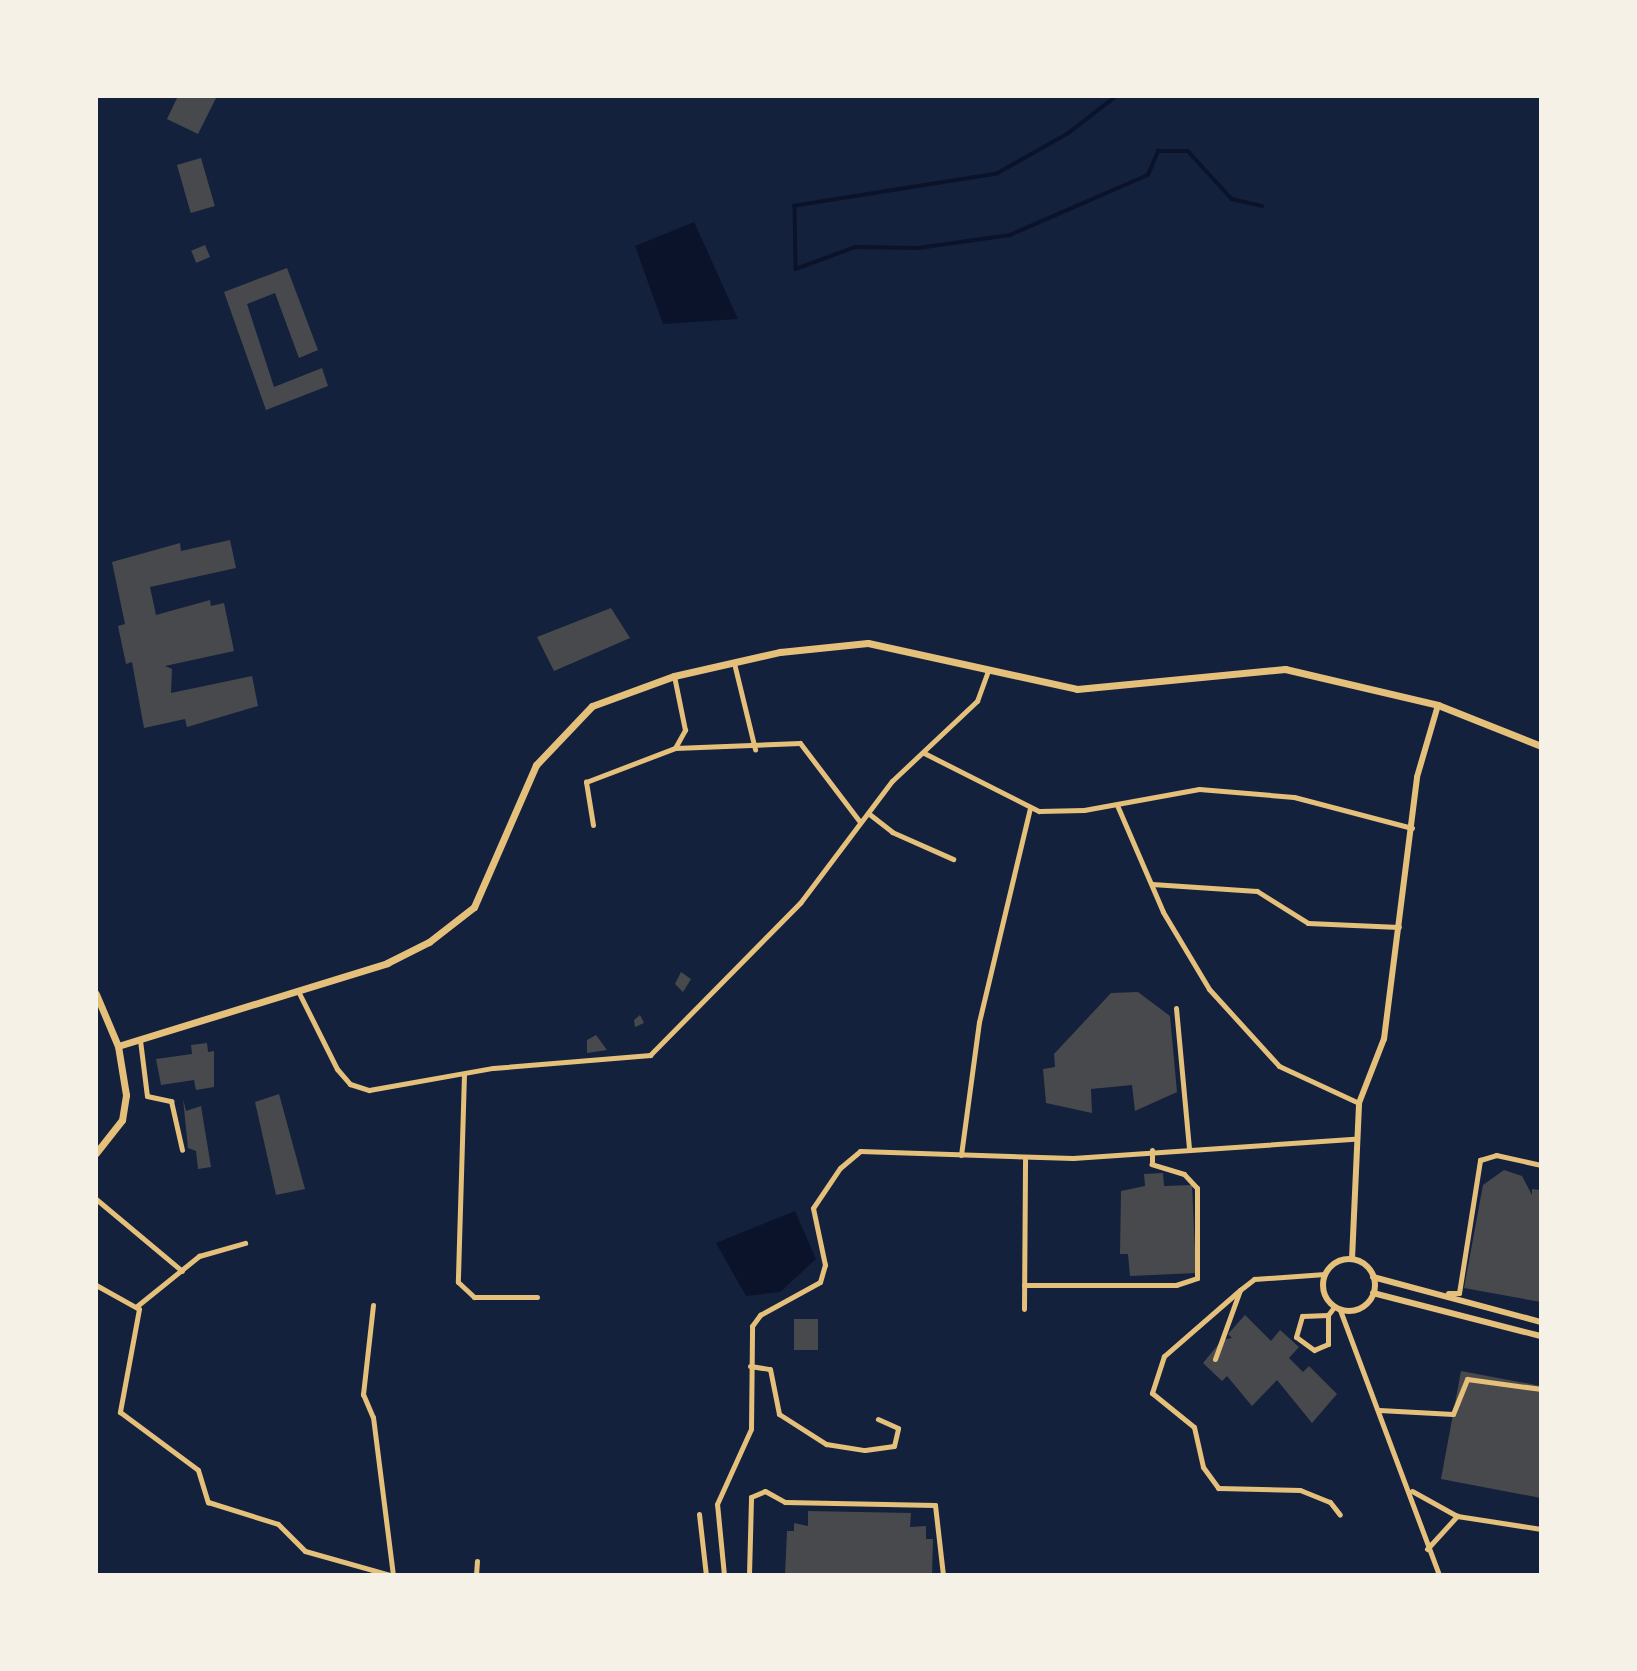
<!DOCTYPE html>
<html>
<head>
<meta charset="utf-8">
<style>
	body { margin:0 }
	#map { position:relative; width:1637px; height:1671px; overflow:hidden; background:#14213d; font-family:Commissioner,sans-serif }
	div>[style] { position:absolute }
	[style*='--x'] { left:calc(var(--x)*1px); top:calc(var(--y)*1px); width:calc(var(--w)*1px); rotate:calc(var(--a)*1deg) }
	.water>* { inset:0; background:#0b132b }
	.stream>* { height:3.5px; margin:-1.75px; padding:0 1.75px; transform-origin:1.75px; border-radius:1.75px; background:#0b132b }
	.building>* { inset:0; background:#48494c; transform-origin:0 0 }
	.minor>* { height:5px; margin:-2.5px; padding:0 2.5px; transform-origin:2.5px; border-radius:2.5px; background:#e5c07b }
	.tertiary>* { height:6px; margin:-3px; padding:0 3px; transform-origin:3px; border-radius:3px; background:#e5c07b }
	.tertiary>.ring { margin:-3px; padding:0; box-sizing:content-box; background:none; border:6px solid #e5c07b; border-radius:50% }
	.secondary>* { height:7px; margin:-3.5px; padding:0 3.5px; transform-origin:3.5px; border-radius:3.5px; background:#e5c07b }
	span { translate:-50% -50%; white-space:nowrap; text-align:center; line-height:1.15; -webkit-text-stroke:5px #f6f1e7; paint-order:stroke }
	.frame { position:absolute; inset:0; border:98px solid #f6f1e7; pointer-events:none }
</style>
</head>
<body>
<div id="map">
	<div class="water">
		<i style="clip-path:polygon(694px 222px,738px 319px,663px 324px,635px 246px)"></i>
		<i style="clip-path:polygon(795px 1211px,816px 1259px,780px 1292px,746px 1296px,716px 1243px)"></i>
	</div>
	<div class="stream">
		<i style="--x:1117;--y:96;--w:62;--a:142.2"></i>
		<i style="--x:1068;--y:134;--w:81;--a:150.6"></i>
		<i style="--x:997;--y:174;--w:205;--a:171"></i>
		<i style="--x:795;--y:206;--w:63;--a:89.1"></i>
		<i style="--x:796;--y:269;--w:63;--a:-20.4"></i>
		<i style="--x:855;--y:247;--w:63;--a:0.9"></i>
		<i style="--x:918;--y:248;--w:93;--a:-8"></i>
		<i style="--x:1010;--y:235;--w:150;--a:-23.5"></i>
		<i style="--x:1148;--y:175;--w:26;--a:-67"></i>
		<i style="--x:1158;--y:151;--w:30;--a:0"></i>
		<i style="--x:1188;--y:151;--w:65;--a:47.5"></i>
		<i style="--x:1232;--y:199;--w:31;--a:13"></i>
	</div>
	<div class="building">
		<i style="clip-path:polygon(178px 96px,216px 98px,198px 134px,167px 119px)"></i>
		<i style="left:201px;top:158px;width:50px;height:25px;rotate:74deg"></i>
		<i style="left:205px;top:245px;width:13px;height:15px;rotate:67deg"></i>
		<i style="clip-path:polygon(287px 268px,318px 350px,299px 358px,275px 293px,247px 304px,274px 387px,322px 368px,328px 386px,266px 410px,224px 292px)"></i>
		<i style="clip-path:polygon(230px 540px,236px 568px,150px 587px,156px 615px,210px 600px,211px 606px,224px 603px,234px 651px,165px 666px,172px 669px,171px 693px,252px 676px,258px 706px,187px 727px,185px 719px,144px 728px,132px 662px,126px 664px,118px 626px,125px 624px,112px 562px,180px 543px,181px 551px)"></i>
		<i style="clip-path:polygon(611px 608px,630px 638px,554px 671px,537px 637px)"></i>
		<i style="clip-path:polygon(681px 972px,691px 979px,683px 992px,675px 984px)"></i>
		<i style="clip-path:polygon(1138px 992px,1170px 1016px,1177px 1092px,1135px 1111px,1132px 1085px,1091px 1089px,1092px 1113px,1046px 1103px,1043px 1069px,1055px 1067px,1054px 1054px,1111px 993px)"></i>
		<i style="clip-path:polygon(640px 1015px,644px 1023px,635px 1027px,634px 1020px)"></i>
		<i style="clip-path:polygon(596px 1035px,607px 1050px,587px 1053px,587px 1040px)"></i>
		<i style="clip-path:polygon(207px 1043px,208px 1052px,214px 1051px,214px 1087px,196px 1090px,194px 1080px,161px 1085px,156px 1059px,192px 1054px,191px 1045px)"></i>
		<i style="clip-path:polygon(279px 1094px,305px 1189px,276px 1195px,255px 1102px)"></i>
		<i style="clip-path:polygon(183px 1099px,186px 1111px,201px 1106px,211px 1167px,198px 1169px,196px 1151px,188px 1148px)"></i>
		<i style="clip-path:polygon(1504px 1170px,1522px 1176px,1532px 1195px,1532px 1189px,1541px 1190px,1541px 1302px,1464px 1288px,1483px 1185px)"></i>
		<i style="clip-path:polygon(1163px 1173px,1164px 1186px,1192px 1185px,1196px 1273px,1130px 1276px,1128px 1254px,1120px 1254px,1121px 1191px,1145px 1186px,1144px 1174px)"></i>
		<i style="clip-path:polygon(1245px 1315px,1271px 1341px,1280px 1330px,1299px 1347px,1289px 1358px,1303px 1372px,1309px 1366px,1337px 1394px,1312px 1423px,1277px 1380px,1252px 1406px,1227px 1376px,1222px 1381px,1203px 1363px,1222px 1340px,1232px 1338px,1228px 1334px)"></i>
		<i style="left:818px;top:1319px;width:31px;height:24px;rotate:90deg"></i>
		<i style="clip-path:polygon(1461px 1371px,1541px 1386px,1541px 1498px,1441px 1479px)"></i>
		<i style="clip-path:polygon(808px 1511px,911px 1513px,910px 1527px,926px 1526px,926px 1539px,933px 1539px,932px 1575px,785px 1575px,787px 1531px,794px 1531px,794px 1523px,808px 1526px)"></i>
	</div>
	<div class="minor">
		<i style="--x:734;--y:663;--w:89;--a:76.3"></i>
		<i style="--x:675;--y:748;--w:125;--a:-2.3"></i>
		<i style="--x:800;--y:743;--w:99;--a:52.8"></i>
		<i style="--x:924;--y:753;--w:129;--a:26.8"></i>
		<i style="--x:1039;--y:811;--w:45;--a:-1.3"></i>
		<i style="--x:1084;--y:810;--w:117;--a:-10.3"></i>
		<i style="--x:1199;--y:789;--w:95;--a:4.8"></i>
		<i style="--x:1294;--y:797;--w:122;--a:14.7"></i>
		<i style="--x:1117;--y:805;--w:116;--a:66.7"></i>
		<i style="--x:1163;--y:912;--w:90;--a:59.1"></i>
		<i style="--x:1209;--y:989;--w:104;--a:47.7"></i>
		<i style="--x:1279;--y:1066;--w:88;--a:24.8"></i>
		<i style="--x:868;--y:813;--w:31;--a:38"></i>
		<i style="--x:892;--y:832;--w:67;--a:23.9"></i>
		<i style="--x:593;--y:825;--w:44;--a:-99.2"></i>
		<i style="--x:586;--y:782;--w:95;--a:-20.9"></i>
		<i style="--x:675;--y:748;--w:21;--a:-61"></i>
		<i style="--x:685;--y:730;--w:55;--a:-101.5"></i>
		<i style="--x:1152;--y:884;--w:105;--a:3.8"></i>
		<i style="--x:1257;--y:891;--w:60;--a:32.1"></i>
		<i style="--x:1308;--y:923;--w:91;--a:2.5"></i>
		<i style="--x:298;--y:991;--w:87;--a:63.4"></i>
		<i style="--x:337;--y:1069;--w:20;--a:49"></i>
		<i style="--x:350;--y:1084;--w:20;--a:18"></i>
		<i style="--x:369;--y:1090;--w:126;--a:-10.1"></i>
		<i style="--x:493;--y:1068;--w:158;--a:-4.7"></i>
		<i style="--x:650;--y:1055;--w:214;--a:-45.4"></i>
		<i style="--x:800;--y:903;--w:153;--a:-53"></i>
		<i style="--x:892;--y:781;--w:117;--a:-43.3"></i>
		<i style="--x:977;--y:701;--w:33;--a:-70"></i>
		<i style="--x:1176;--y:1008;--w:140;--a:84.7"></i>
		<i style="--x:140;--y:1040;--w:56;--a:82.9"></i>
		<i style="--x:147;--y:1096;--w:25;--a:12"></i>
		<i style="--x:171;--y:1101;--w:50;--a:77.3"></i>
		<i style="--x:464;--y:1074;--w:208;--a:91.7"></i>
		<i style="--x:458;--y:1282;--w:22;--a:43"></i>
		<i style="--x:474;--y:1297;--w:63;--a:0"></i>
		<i style="--x:961;--y:1155;--w:134;--a:-82.3"></i>
		<i style="--x:979;--y:1022;--w:220;--a:-76.6"></i>
		<i style="--x:96;--y:1199;--w:112;--a:39.9"></i>
		<i style="--x:96;--y:1285;--w:49;--a:29.2"></i>
		<i style="--x:139;--y:1309;--w:105;--a:100.5"></i>
		<i style="--x:120;--y:1412;--w:97;--a:36.6"></i>
		<i style="--x:198;--y:1470;--w:34;--a:73"></i>
		<i style="--x:208;--y:1502;--w:73;--a:17.4"></i>
		<i style="--x:278;--y:1524;--w:38;--a:45"></i>
		<i style="--x:305;--y:1551;--w:88;--a:15.8"></i>
		<i style="--x:1024;--y:1285;--w:152;--a:0"></i>
		<i style="--x:1176;--y:1285;--w:22;--a:-18"></i>
		<i style="--x:1197;--y:1278;--w:90;--a:-90"></i>
		<i style="--x:1197;--y:1188;--w:19;--a:-133"></i>
		<i style="--x:1184;--y:1174;--w:34;--a:-163"></i>
		<i style="--x:1152;--y:1164;--w:14;--a:-90"></i>
		<i style="--x:1240;--y:1290;--w:101;--a:139"></i>
		<i style="--x:1164;--y:1356;--w:39;--a:108"></i>
		<i style="--x:1152;--y:1393;--w:54;--a:39"></i>
		<i style="--x:1194;--y:1427;--w:41;--a:77.3"></i>
		<i style="--x:1203;--y:1467;--w:26;--a:54"></i>
		<i style="--x:1218;--y:1488;--w:82;--a:1.4"></i>
		<i style="--x:1300;--y:1490;--w:32;--a:22"></i>
		<i style="--x:1330;--y:1502;--w:16;--a:52"></i>
		<i style="--x:1448;--y:1293;--w:11;--a:0"></i>
		<i style="--x:1459;--y:1293;--w:135;--a:-81"></i>
		<i style="--x:1480;--y:1160;--w:17;--a:-17"></i>
		<i style="--x:1496;--y:1155;--w:46;--a:12.5"></i>
		<i style="--x:373;--y:1305;--w:90;--a:96.4"></i>
		<i style="--x:363;--y:1394;--w:25;--a:67"></i>
		<i style="--x:373;--y:1417;--w:159;--a:82.8"></i>
		<i style="--x:137;--y:1306;--w:80;--a:-38.9"></i>
		<i style="--x:199;--y:1256;--w:48;--a:-15.8"></i>
		<i style="--x:1024;--y:1309;--w:150;--a:-89.6"></i>
		<i style="--x:1340;--y:1310;--w:283;--a:69.5"></i>
		<i style="--x:1328;--y:1315;--w:29;--a:90"></i>
		<i style="--x:1328;--y:1344;--w:15;--a:157"></i>
		<i style="--x:1314;--y:1350;--w:22;--a:-144"></i>
		<i style="--x:1296;--y:1337;--w:22;--a:-74"></i>
		<i style="--x:1302;--y:1316;--w:26;--a:-2"></i>
		<i style="--x:1328;--y:1315;--w:10;--a:-53"></i>
		<i style="--x:1215;--y:1359;--w:73;--a:-70.1"></i>
		<i style="--x:1240;--y:1290;--w:18;--a:-38"></i>
		<i style="--x:1254;--y:1279;--w:71;--a:-4"></i>
		<i style="--x:750;--y:1366;--w:20;--a:9"></i>
		<i style="--x:770;--y:1369;--w:46;--a:78.7"></i>
		<i style="--x:779;--y:1414;--w:56;--a:32.6"></i>
		<i style="--x:826;--y:1444;--w:39;--a:9"></i>
		<i style="--x:865;--y:1450;--w:29;--a:-8"></i>
		<i style="--x:894;--y:1446;--w:18;--a:-77"></i>
		<i style="--x:898;--y:1428;--w:22;--a:-156"></i>
		<i style="--x:1379;--y:1410;--w:74;--a:3.1"></i>
		<i style="--x:1453;--y:1414;--w:38;--a:-68"></i>
		<i style="--x:1467;--y:1379;--w:75;--a:7.7"></i>
		<i style="--x:1412;--y:1491;--w:51;--a:29.1"></i>
		<i style="--x:1457;--y:1516;--w:85;--a:8.8"></i>
		<i style="--x:699;--y:1514;--w:61;--a:83.5"></i>
		<i style="--x:1427;--y:1549;--w:45;--a:-47.7"></i>
		<i style="--x:476;--y:1575;--w:14;--a:-86"></i>
		<i style="--x:724;--y:1575;--w:71;--a:-95.6"></i>
		<i style="--x:717;--y:1504;--w:82;--a:-65.6"></i>
		<i style="--x:751;--y:1429;--w:103;--a:-89.4"></i>
		<i style="--x:752;--y:1326;--w:14;--a:-54"></i>
		<i style="--x:760;--y:1315;--w:68;--a:-28.8"></i>
		<i style="--x:820;--y:1282;--w:18;--a:-74"></i>
		<i style="--x:825;--y:1265;--w:58;--a:-101.9"></i>
		<i style="--x:813;--y:1208;--w:48;--a:-56"></i>
		<i style="--x:840;--y:1168;--w:26;--a:-40"></i>
		<i style="--x:860;--y:1151;--w:213;--a:1.9"></i>
		<i style="--x:1073;--y:1158;--w:282;--a:-3.9"></i>
		<i style="--x:749;--y:1575;--w:78;--a:-88.5"></i>
		<i style="--x:751;--y:1497;--w:15;--a:-23"></i>
		<i style="--x:765;--y:1491;--w:23;--a:29"></i>
		<i style="--x:785;--y:1502;--w:150;--a:1.1"></i>
		<i style="--x:935;--y:1505;--w:70;--a:83.5"></i>
	</div>
	<div class="tertiary">
		<i class="ring" style="left:1323px;top:1259px;width:46px;height:46px"></i>
		<i style="--x:1352;--y:1259;--w:156;--a:-87.4"></i>
		<i style="--x:1359;--y:1103;--w:69;--a:-68.7"></i>
		<i style="--x:1384;--y:1039;--w:264;--a:-82.8"></i>
		<i style="--x:1417;--y:777;--w:75;--a:-73.7"></i>
		<i style="--x:1373;--y:1277;--w:174;--a:15"></i>
		<i style="--x:1373;--y:1293;--w:173;--a:14.4"></i>
	</div>
	<div class="secondary">
		<i style="--x:96;--y:994;--w:56;--a:67.1"></i>
		<i style="--x:118;--y:1046;--w:50;--a:80.7"></i>
		<i style="--x:126;--y:1095;--w:25;--a:99"></i>
		<i style="--x:122;--y:1120;--w:42;--a:128.2"></i>
		<i style="--x:118;--y:1046;--w:282;--a:-17.1"></i>
		<i style="--x:387;--y:963;--w:47;--a:-26.6"></i>
		<i style="--x:429;--y:942;--w:57;--a:-37.9"></i>
		<i style="--x:474;--y:907;--w:155;--a:-66.4"></i>
		<i style="--x:536;--y:765;--w:81;--a:-46.5"></i>
		<i style="--x:592;--y:706;--w:87;--a:-20.1"></i>
		<i style="--x:674;--y:676;--w:109;--a:-12.8"></i>
		<i style="--x:780;--y:652;--w:88;--a:-5.8"></i>
		<i style="--x:868;--y:643;--w:214;--a:12.4"></i>
		<i style="--x:1077;--y:689;--w:209;--a:-5.5"></i>
		<i style="--x:1285;--y:669;--w:157;--a:13.2"></i>
		<i style="--x:1438;--y:705;--w:111;--a:21.7"></i>
	</div>
	<div class="frame"></div>
</div>
</body>
</html>
